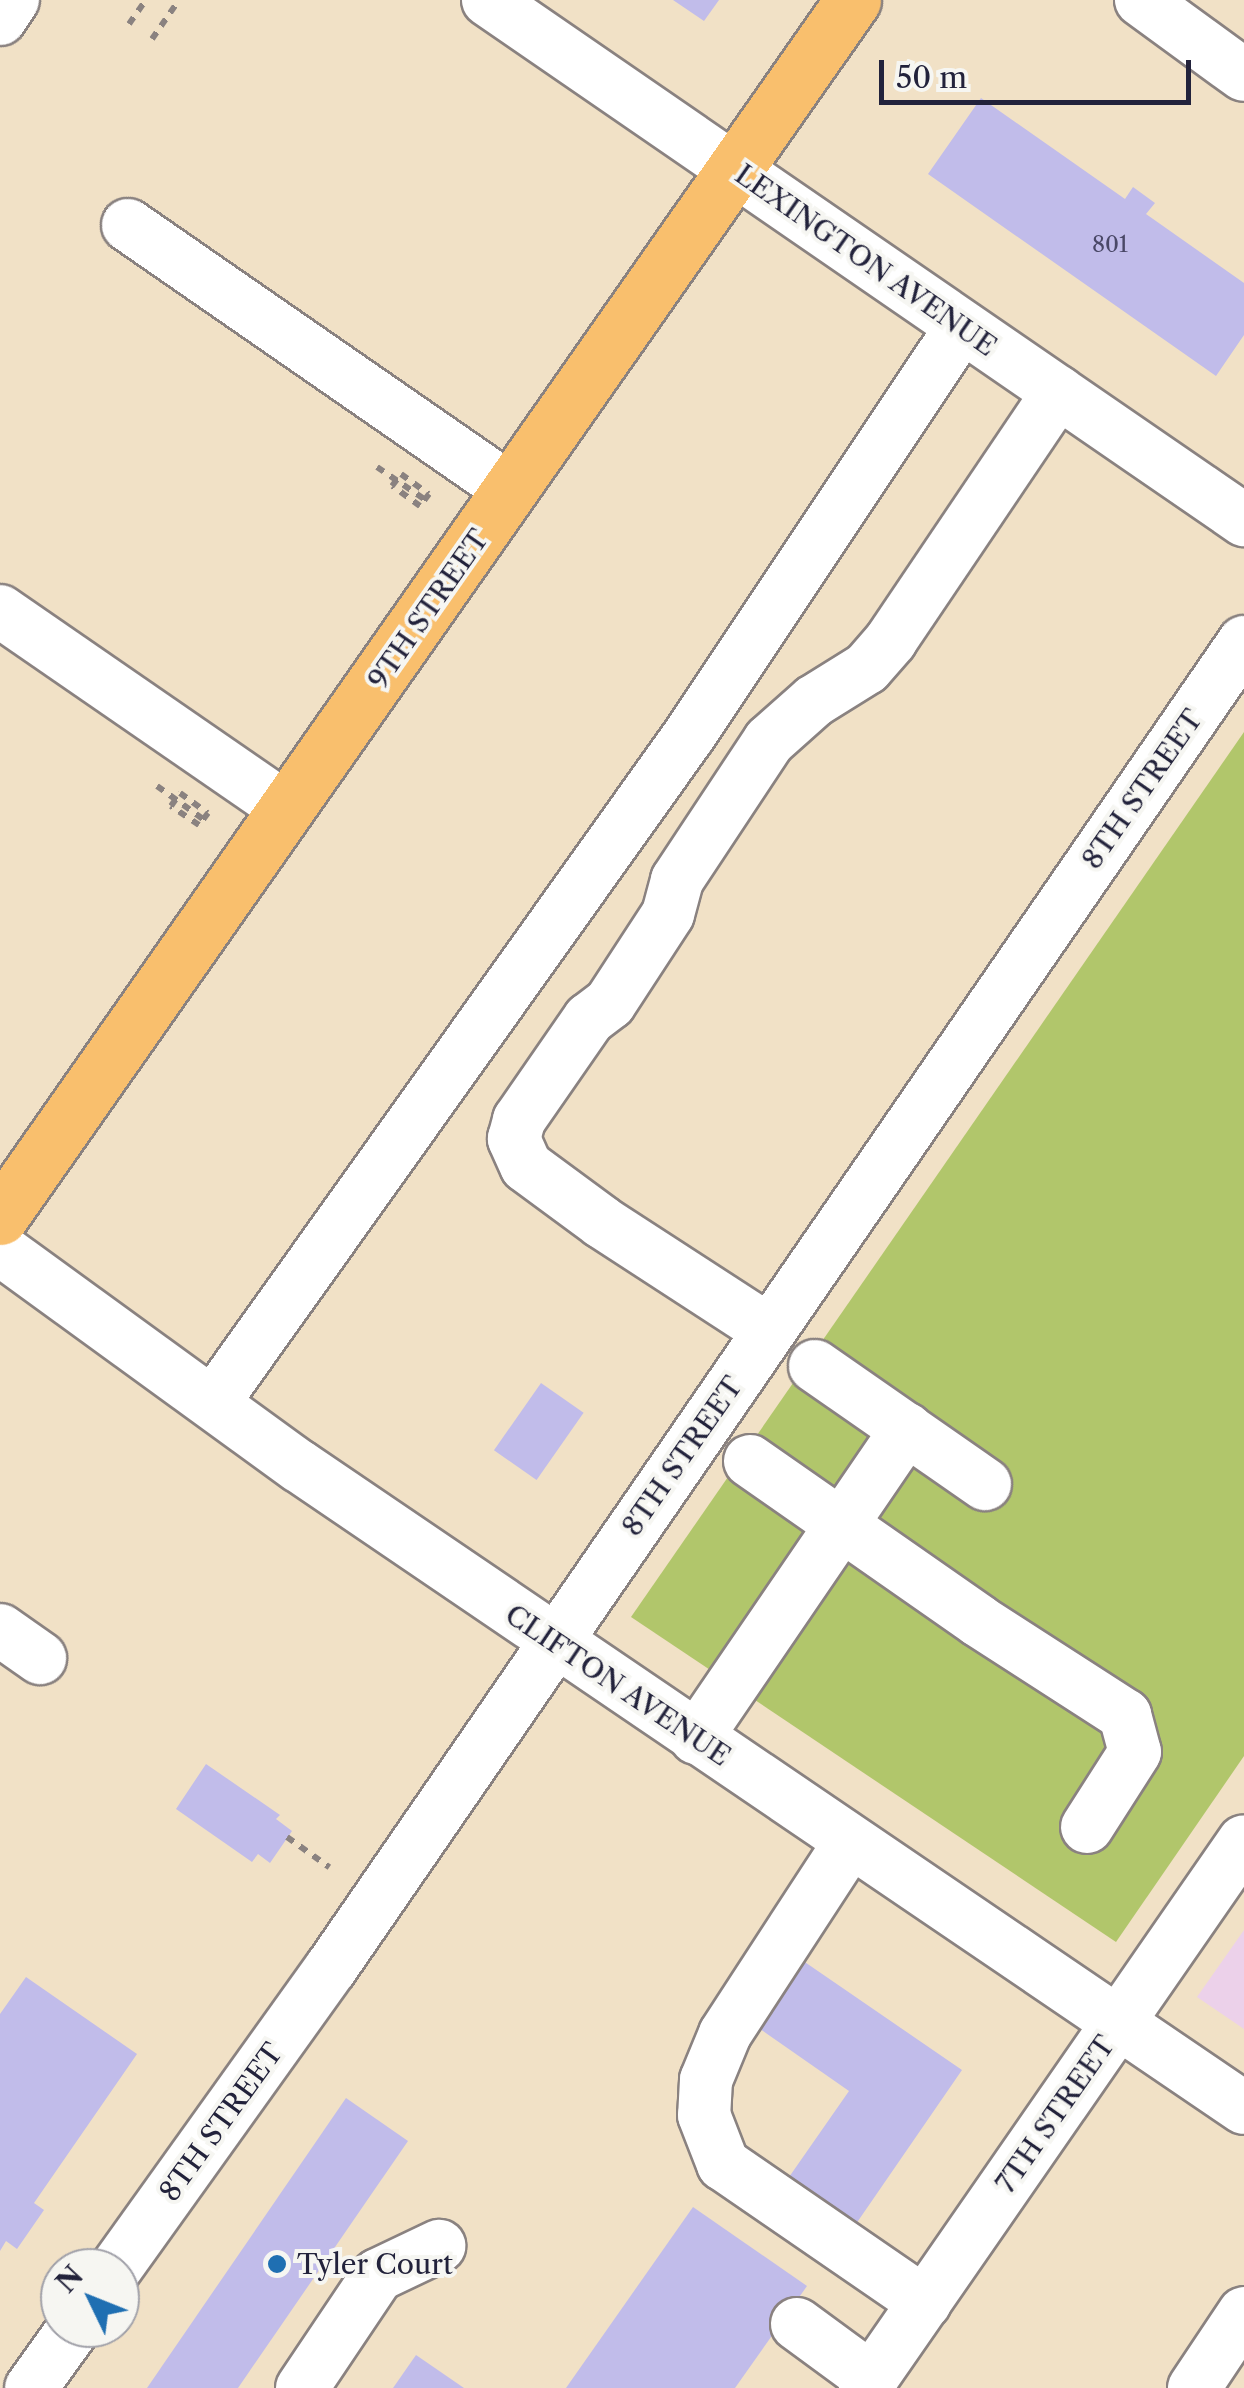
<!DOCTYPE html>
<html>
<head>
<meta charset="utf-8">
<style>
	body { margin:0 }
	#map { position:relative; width:1244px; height:2388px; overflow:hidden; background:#f1e1c6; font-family:"Libre Caslon Text",serif }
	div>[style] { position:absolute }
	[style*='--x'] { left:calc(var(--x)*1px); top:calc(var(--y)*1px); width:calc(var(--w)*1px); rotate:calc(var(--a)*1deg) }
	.built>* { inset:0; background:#ecd1ea }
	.green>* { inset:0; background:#b1c66b }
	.building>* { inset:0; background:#c1bcea; transform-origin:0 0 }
	.path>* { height:6px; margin-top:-3px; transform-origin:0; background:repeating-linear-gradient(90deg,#8a8280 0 8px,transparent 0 16px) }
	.roads { filter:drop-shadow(2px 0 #8a8280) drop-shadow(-2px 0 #8a8280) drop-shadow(0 2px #8a8280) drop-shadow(0 -2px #8a8280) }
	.minor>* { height:52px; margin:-26px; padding:0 26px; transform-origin:26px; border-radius:26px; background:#fff }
	.major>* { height:55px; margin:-27.5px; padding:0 27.5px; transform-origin:27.5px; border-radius:27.5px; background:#f9bf6d }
	.dots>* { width:28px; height:28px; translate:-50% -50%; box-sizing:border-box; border:5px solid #f6f6f2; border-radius:50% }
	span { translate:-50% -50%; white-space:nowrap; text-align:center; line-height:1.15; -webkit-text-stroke:8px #f6f6f2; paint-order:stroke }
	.number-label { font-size:22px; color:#4a4867 }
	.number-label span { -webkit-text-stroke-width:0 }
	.street-label { font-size:28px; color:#22223b }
	.poi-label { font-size:28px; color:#22223b }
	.left { translate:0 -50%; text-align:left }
	.north { position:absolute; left:40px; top:2248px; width:100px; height:100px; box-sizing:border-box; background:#f6f6f2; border:2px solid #a1a1a9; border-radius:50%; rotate:313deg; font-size:28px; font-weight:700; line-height:40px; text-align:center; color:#22223b }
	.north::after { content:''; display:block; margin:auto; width:35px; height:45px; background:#1f6fb2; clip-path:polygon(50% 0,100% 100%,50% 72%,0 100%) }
	.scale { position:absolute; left:879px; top:60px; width:312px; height:45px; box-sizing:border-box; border:5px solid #22223b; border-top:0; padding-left:12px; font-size:30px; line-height:35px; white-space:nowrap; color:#22223b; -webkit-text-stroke:8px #f6f6f2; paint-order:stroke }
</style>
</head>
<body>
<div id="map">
	<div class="built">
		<i style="clip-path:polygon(1244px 1930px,1244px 2029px,1197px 1997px)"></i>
	</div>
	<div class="green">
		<i style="clip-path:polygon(1244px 732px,1244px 1756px,1116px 1942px,631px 1617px)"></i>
	</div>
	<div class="building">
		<i style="clip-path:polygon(673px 0,719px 0,704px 21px)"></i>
		<i style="clip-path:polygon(981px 98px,1125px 199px,1133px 187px,1155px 203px,1146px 214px,1244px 283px,1244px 335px,1216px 376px,928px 174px)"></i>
		<i style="left:541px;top:1383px;width:52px;height:82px;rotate:35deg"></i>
		<i style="clip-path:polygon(206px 1764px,280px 1815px,276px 1819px,292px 1831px,270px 1863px,258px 1854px,252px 1862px,176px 1809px)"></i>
		<i style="clip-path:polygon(796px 1956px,962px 2070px,847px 2237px,780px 2190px,849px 2091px,750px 2022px)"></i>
		<i style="clip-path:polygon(26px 1977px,137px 2054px,34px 2203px,44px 2210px,17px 2249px,6px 2241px,0 2251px,0 2014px)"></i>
		<i style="clip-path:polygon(346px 2098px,408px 2141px,238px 2388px,147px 2388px)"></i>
		<i style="clip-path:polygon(693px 2207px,807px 2286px,735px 2388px,566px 2388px)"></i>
		<i style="clip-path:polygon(416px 2355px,464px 2388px,393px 2388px)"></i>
	</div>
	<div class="path">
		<i style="--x:129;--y:24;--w:29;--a:-55"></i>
		<i style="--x:152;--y:39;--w:47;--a:-55.3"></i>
		<i style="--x:377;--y:467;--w:57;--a:34.2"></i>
		<i style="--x:401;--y:474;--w:34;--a:36"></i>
		<i style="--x:429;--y:494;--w:15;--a:127"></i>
		<i style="--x:420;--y:506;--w:34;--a:-144"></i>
		<i style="--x:392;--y:486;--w:15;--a:-53"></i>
		<i style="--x:157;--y:786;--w:57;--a:35.7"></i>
		<i style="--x:180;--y:793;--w:34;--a:36"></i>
		<i style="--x:208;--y:813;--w:15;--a:127"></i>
		<i style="--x:199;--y:825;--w:34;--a:-146"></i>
		<i style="--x:171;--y:806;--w:16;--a:-55"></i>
		<i style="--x:287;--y:1837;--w:52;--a:35.5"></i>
	</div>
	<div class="roads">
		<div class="minor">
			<i style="--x:488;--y:0;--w:918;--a:34.52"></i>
			<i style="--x:1141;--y:0;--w:127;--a:36.1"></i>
			<i style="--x:0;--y:19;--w:23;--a:-56"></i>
			<i style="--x:128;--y:225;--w:466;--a:34.7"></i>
			<i style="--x:0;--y:611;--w:349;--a:34.6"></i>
			<i style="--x:0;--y:1249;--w:369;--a:36"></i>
			<i style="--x:299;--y:1466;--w:1142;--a:34.19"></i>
			<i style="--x:768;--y:1330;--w:198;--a:-147"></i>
			<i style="--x:602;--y:1222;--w:94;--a:-143.6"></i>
			<i style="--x:526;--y:1166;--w:30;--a:-114"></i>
			<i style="--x:514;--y:1139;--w:20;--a:-75"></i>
			<i style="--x:519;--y:1120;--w:123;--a:-55.3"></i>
			<i style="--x:589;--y:1019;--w:26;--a:-37"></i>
			<i style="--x:610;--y:1003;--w:106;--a:-56.9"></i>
			<i style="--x:668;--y:914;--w:35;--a:-75"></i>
			<i style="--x:677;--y:880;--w:167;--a:-56.5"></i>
			<i style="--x:769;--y:741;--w:60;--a:-41.6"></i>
			<i style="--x:814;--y:701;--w:62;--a:-31.9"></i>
			<i style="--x:867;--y:668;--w:37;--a:-49"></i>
			<i style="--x:891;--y:640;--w:299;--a:-56"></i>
			<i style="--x:815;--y:1366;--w:207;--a:34.8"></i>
			<i style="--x:213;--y:1403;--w:822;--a:-54.51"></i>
			<i style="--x:690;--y:734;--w:490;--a:-56.3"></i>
			<i style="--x:750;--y:1461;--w:279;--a:34.9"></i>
			<i style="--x:979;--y:1621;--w:174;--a:32.8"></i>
			<i style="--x:1125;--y:1715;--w:38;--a:75"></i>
			<i style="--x:1135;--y:1752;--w:89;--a:122.6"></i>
			<i style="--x:0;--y:1630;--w:49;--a:35"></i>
			<i style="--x:696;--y:1738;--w:374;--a:-55.7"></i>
			<i style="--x:850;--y:1842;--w:229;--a:123.1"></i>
			<i style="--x:725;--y:2034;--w:50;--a:112.4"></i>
			<i style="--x:706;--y:2080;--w:35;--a:93"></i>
			<i style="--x:704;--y:2115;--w:53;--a:68.8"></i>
			<i style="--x:723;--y:2164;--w:245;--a:34.5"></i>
			<i style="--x:116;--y:2268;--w:369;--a:-54.4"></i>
			<i style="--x:331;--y:1968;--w:1610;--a:-55.45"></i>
			<i style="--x:797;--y:2324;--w:93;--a:36.3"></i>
			<i style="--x:31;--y:2388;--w:74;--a:-54.4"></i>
			<i style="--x:302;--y:2388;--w:136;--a:-56.1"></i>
			<i style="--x:378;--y:2275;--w:68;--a:-25.4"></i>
			<i style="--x:865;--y:2388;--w:665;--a:-55.28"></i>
			<i style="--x:1194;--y:2388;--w:90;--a:-56.3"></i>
		</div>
		<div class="major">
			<i style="--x:0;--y:1217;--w:1486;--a:-54.97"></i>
		</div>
	</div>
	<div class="dots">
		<i style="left:277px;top:2264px;background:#1f6fb2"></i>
	</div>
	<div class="number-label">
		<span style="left:1110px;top:245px">801</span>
	</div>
	<div class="street-label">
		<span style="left:866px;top:260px;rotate:35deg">LEXINGTON AVENUE</span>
		<span style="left:428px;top:609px;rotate:-55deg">9TH STREET</span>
		<span style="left:1142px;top:789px;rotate:-55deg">8TH STREET</span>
		<span style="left:682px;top:1456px;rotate:-55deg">8TH STREET</span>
		<span style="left:618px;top:1685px;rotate:34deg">CLIFTON AVENUE</span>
		<span style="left:1055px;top:2114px;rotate:-55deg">7TH STREET</span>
		<span style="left:221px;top:2122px;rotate:-54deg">8TH STREET</span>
	</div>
	<div class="poi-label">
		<span class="left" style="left:297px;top:2264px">Tyler Court</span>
	</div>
	<div class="north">N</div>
	<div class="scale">50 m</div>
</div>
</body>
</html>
